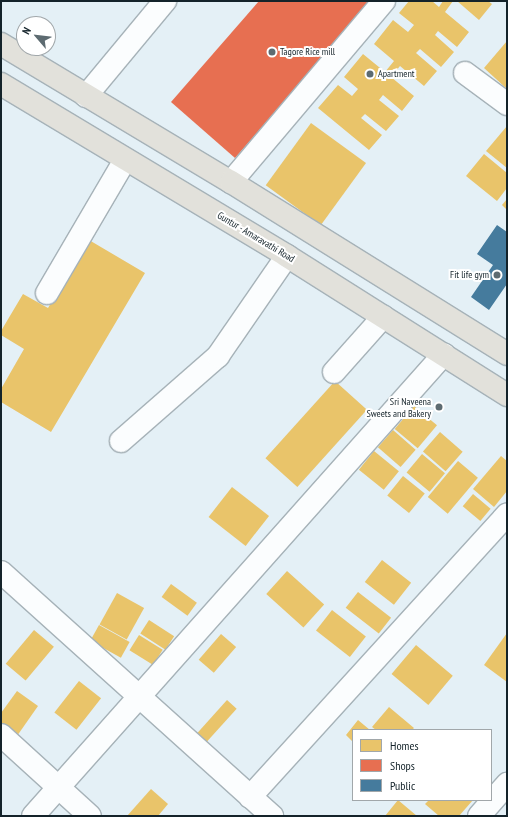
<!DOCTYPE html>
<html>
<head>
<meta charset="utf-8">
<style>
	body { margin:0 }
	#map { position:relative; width:508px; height:817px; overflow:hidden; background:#e4f0f6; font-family:"PT Sans Narrow",sans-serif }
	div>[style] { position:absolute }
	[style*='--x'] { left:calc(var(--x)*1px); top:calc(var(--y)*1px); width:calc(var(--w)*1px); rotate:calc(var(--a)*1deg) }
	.homes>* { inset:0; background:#e9c46a; transform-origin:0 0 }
	.shops>* { inset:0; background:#e76f51 }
	.public>* { inset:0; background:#457b9d }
	.roads { filter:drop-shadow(1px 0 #a6b2b8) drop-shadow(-1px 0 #a6b2b8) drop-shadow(0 1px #a6b2b8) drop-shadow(0 -1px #a6b2b8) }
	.minor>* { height:22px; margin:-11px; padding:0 11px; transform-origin:11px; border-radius:11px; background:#fbfdfe }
	.major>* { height:22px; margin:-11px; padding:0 11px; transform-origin:11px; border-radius:11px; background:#e2e1db }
	.dots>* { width:11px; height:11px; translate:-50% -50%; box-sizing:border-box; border:2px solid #fff; border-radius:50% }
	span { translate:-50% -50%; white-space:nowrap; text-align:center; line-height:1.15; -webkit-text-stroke:4px #fff; paint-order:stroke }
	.poi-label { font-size:10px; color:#14232a }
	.left { translate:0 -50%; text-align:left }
	.right { translate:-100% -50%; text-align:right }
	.street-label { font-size:10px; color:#14232a }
	.frame { position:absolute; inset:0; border:2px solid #14232a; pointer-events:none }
	.legend { position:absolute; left:352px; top:729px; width:140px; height:72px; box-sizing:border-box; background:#fff; border:1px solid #a1a7aa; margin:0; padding:5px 7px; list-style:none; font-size:12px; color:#14232a }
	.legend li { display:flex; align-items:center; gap:8px; height:20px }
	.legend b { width:20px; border:1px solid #a1a7aa }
	.north { position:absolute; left:16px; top:16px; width:40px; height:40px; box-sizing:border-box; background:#fff; border:1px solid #a1a7aa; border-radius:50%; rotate:298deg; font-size:11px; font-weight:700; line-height:16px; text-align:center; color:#14232a }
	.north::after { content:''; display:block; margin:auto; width:14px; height:18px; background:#5d6b71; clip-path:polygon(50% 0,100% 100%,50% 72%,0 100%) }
</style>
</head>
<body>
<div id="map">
	<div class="homes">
		<i style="clip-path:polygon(409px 1px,432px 1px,439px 7px,443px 1px,453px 1px,445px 12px,469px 32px,457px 47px,438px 31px,435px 35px,454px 52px,441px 67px,420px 49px,416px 53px,437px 71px,424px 86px,400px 66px,391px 77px,414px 96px,402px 111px,383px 95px,379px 100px,399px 116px,386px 131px,365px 114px,361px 118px,382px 135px,369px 150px,318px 108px,338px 85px,352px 96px,358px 89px,344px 77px,363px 54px,385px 72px,394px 61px,374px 44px,393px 20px,408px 32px,414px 25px,399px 13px)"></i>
		<i style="clip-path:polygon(457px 1px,488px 1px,492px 4px,479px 20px)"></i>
		<i style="clip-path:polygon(507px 41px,507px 89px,484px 68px)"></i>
		<i style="left:311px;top:123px;width:68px;height:77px;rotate:36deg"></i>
		<i style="clip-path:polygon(507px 126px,507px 168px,486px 151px)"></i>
		<i style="clip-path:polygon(484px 154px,507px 173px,507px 188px,497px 201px,466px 176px)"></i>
		<i style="clip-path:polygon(507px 199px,507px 210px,502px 205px)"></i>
		<i style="clip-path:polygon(89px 240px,145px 273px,51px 432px,1px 402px,1px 389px,24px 349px,1px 335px,1px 331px,23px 294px,48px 308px)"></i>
		<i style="left:335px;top:381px;width:43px;height:104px;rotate:42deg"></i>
		<i style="left:414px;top:406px;width:30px;height:30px;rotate:40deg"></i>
		<i style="left:393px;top:430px;width:30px;height:23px;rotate:41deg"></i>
		<i style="left:440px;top:432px;width:30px;height:26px;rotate:41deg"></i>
		<i style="left:374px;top:451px;width:32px;height:24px;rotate:39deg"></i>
		<i style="left:422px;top:454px;width:30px;height:24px;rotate:40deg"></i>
		<i style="clip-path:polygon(501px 456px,507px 461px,507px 491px,494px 507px,473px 489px)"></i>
		<i style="left:458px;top:461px;width:26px;height:47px;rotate:40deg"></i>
		<i style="left:403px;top:476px;width:28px;height:25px;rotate:39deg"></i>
		<i style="left:232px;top:487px;width:47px;height:38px;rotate:38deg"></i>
		<i style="left:473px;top:494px;width:23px;height:16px;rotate:40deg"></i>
		<i style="left:382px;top:560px;width:37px;height:28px;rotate:38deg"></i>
		<i style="left:287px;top:571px;width:50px;height:31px;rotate:42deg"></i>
		<i style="left:171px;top:584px;width:32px;height:16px;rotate:36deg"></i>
		<i style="left:358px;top:592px;width:42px;height:20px;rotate:38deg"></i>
		<i style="left:117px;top:593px;width:31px;height:36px;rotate:29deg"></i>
		<i style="left:332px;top:610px;width:43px;height:26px;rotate:38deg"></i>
		<i style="left:149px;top:620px;width:30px;height:16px;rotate:33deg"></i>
		<i style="left:99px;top:625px;width:35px;height:18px;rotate:29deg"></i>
		<i style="left:34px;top:630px;width:26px;height:44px;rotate:40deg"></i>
		<i style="clip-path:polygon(507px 633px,507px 682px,484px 665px)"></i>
		<i style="left:221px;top:634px;width:20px;height:34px;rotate:41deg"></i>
		<i style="left:139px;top:635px;width:28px;height:18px;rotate:32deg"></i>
		<i style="left:416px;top:645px;width:48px;height:38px;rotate:40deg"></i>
		<i style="left:79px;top:681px;width:28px;height:40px;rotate:38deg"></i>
		<i style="clip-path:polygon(17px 691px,38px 706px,17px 736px,1px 726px,1px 713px)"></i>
		<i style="left:227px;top:700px;width:13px;height:48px;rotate:42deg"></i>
		<i style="clip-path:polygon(389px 707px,414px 728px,412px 730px,376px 730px,372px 727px)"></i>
		<i style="clip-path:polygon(358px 720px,370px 730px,353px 730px,353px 742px,346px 735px)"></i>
		<i style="clip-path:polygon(151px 789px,168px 804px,158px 816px,127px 816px)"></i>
		<i style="clip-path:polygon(398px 800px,417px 816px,385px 816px)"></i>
		<i style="clip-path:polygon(429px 800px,473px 800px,459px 816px,439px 816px,425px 804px)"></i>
	</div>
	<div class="shops">
		<i style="clip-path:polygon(259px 1px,372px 1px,235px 158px,171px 102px)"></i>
	</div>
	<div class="public">
		<i style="clip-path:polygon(497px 225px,507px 232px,507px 284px,489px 310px,471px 297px,493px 265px,477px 254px)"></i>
	</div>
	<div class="roads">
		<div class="minor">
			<i style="--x:465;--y:73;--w:52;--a:36.4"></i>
			<i style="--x:86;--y:96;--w:124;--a:-50.3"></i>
			<i style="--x:231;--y:182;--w:237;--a:-49.8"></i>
			<i style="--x:47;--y:293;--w:154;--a:-59.6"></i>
			<i style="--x:334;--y:372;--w:74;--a:-48.3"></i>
			<i style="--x:121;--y:441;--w:129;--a:-41.2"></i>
			<i style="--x:218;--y:356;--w:121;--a:-55.4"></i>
			<i style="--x:1;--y:572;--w:365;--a:42"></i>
			<i style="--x:1;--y:735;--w:120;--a:42.3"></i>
			<i style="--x:250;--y:797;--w:382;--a:-47.7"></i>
			<i style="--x:33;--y:816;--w:618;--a:-48.34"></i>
			<i style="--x:479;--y:816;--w:43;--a:-48.8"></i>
		</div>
		<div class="major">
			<i style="--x:1;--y:44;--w:268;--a:31"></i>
			<i style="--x:231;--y:182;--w:325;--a:31.9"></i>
			<i style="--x:1;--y:84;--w:334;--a:31"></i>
			<i style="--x:287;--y:256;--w:260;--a:32.3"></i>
		</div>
	</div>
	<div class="dots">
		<i style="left:272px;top:52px;background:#5d6b71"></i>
		<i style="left:370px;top:74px;background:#5d6b71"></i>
		<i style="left:497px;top:275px;background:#5d6b71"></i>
		<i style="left:439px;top:407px;background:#5d6b71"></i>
	</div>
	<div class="poi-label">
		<span class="left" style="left:280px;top:52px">Tagore Rice mill</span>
		<span class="left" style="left:378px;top:74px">Apartment</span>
		<span class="right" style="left:489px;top:275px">Fit life gym</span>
		<span class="right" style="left:431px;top:407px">Sri Naveena<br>Sweets and Bakery</span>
	</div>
	<div class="street-label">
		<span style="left:256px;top:237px;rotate:31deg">Guntur - Amaravathi Road</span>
	</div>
	<div class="frame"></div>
	<ul class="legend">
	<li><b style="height:11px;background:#e9c46a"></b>Homes</li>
	<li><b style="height:11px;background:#e76f51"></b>Shops</li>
	<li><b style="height:11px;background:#457b9d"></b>Public</li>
	</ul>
	<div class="north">N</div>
</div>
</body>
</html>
